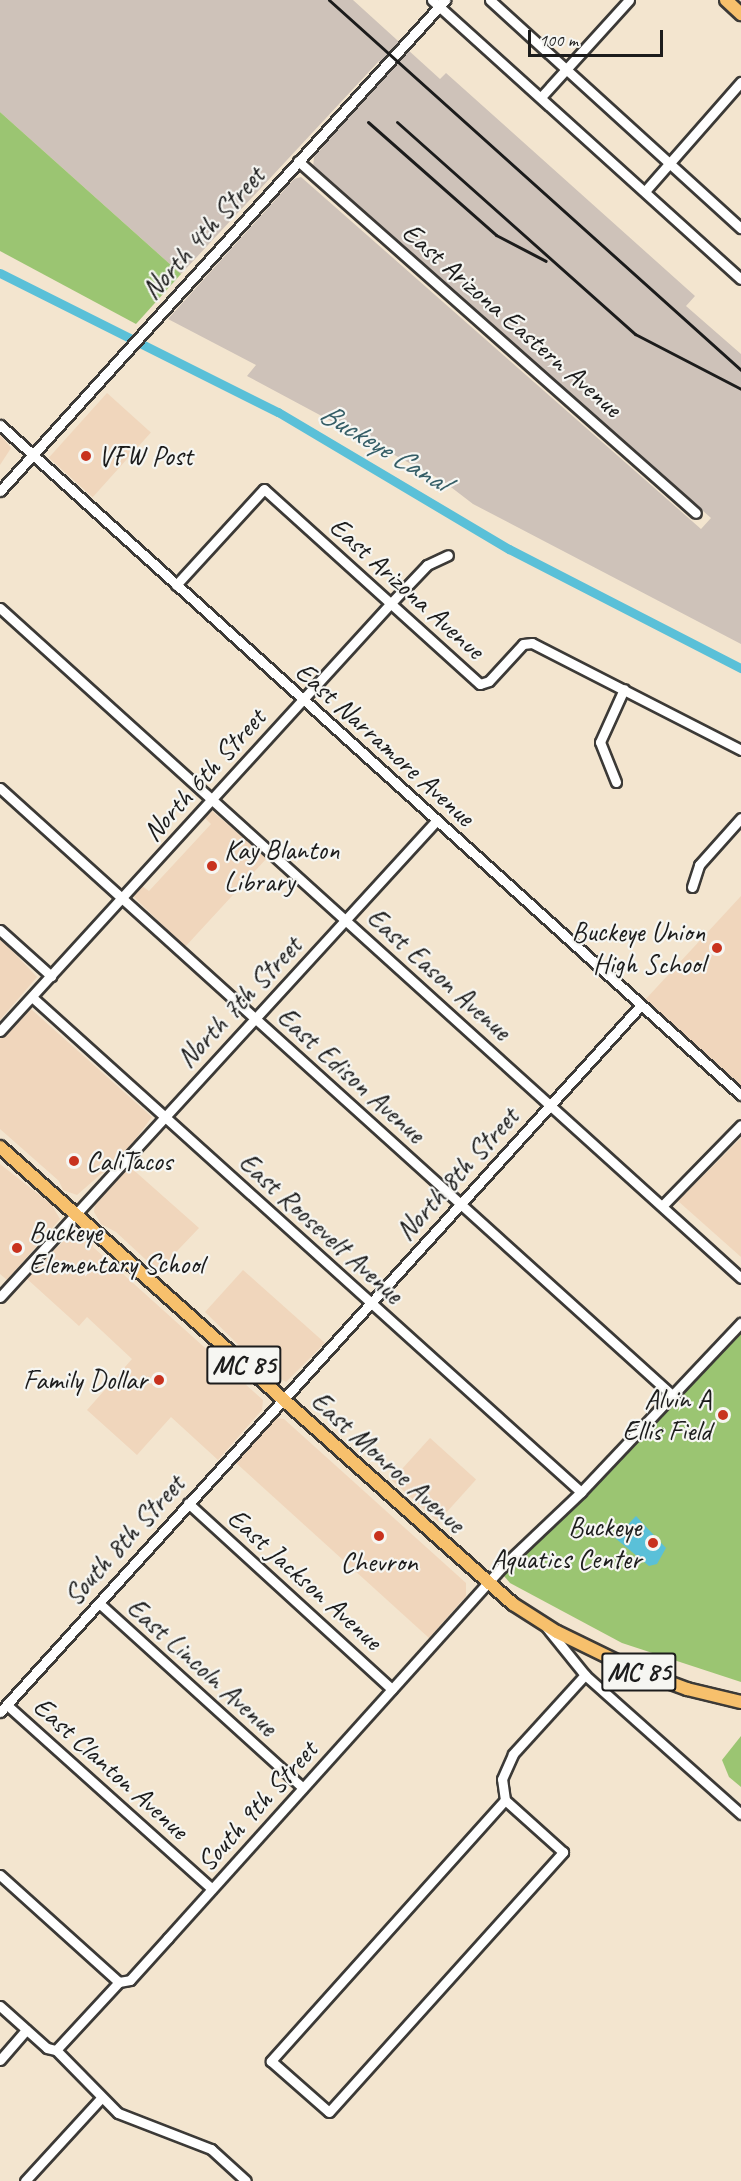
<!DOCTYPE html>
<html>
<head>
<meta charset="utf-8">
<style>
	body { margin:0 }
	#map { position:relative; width:741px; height:2181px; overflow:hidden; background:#f3e5cf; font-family:Caveat,sans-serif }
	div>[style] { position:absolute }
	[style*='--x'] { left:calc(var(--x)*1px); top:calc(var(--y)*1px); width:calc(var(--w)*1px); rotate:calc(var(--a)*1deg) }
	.built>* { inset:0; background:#f0d6bc; transform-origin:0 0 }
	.industrial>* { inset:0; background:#cec2b9 }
	.green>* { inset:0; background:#9bc572 }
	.water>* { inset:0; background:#5ac0d8 }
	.canal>* { height:9px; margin:-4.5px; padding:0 4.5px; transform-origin:4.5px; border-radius:4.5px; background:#5ac0d8 }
	.roads { filter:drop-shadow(2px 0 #3c3a37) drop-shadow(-2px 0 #3c3a37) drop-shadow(0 2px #3c3a37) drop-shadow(0 -2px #3c3a37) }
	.minor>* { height:9px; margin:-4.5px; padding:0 4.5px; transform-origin:4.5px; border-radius:4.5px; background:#fff }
	.major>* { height:12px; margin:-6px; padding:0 6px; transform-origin:6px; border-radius:6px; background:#f7c06c }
	.rail>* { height:3px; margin:-1.5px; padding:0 1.5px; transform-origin:1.5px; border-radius:1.5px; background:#1c1c1c }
	.dots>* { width:16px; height:16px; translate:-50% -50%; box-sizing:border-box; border:3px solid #f6f6f2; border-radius:50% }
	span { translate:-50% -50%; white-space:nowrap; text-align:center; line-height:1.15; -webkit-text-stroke:4.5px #f6f6f2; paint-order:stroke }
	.shield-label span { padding:2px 4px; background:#f6f6f2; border:2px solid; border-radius:4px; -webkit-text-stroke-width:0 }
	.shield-label { font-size:27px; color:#1c1c1c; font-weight:700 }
	.street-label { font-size:28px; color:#1c1c1c }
	.poi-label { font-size:28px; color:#1c1c1c }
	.left { translate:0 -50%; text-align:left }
	.right { translate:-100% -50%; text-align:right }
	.water-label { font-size:30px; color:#355e67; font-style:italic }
	.scale { position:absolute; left:528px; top:30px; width:135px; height:27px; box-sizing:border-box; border:3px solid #1c1c1c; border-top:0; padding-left:8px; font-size:18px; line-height:21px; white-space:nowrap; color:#1c1c1c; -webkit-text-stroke:4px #f6f6f2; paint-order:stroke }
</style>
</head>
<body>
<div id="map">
	<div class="built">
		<i style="left:107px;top:393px;width:59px;height:87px;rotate:42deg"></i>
		<i style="clip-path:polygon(0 434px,11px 448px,0 465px)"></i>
		<i style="clip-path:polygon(212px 811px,267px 858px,185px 947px,133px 896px,142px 886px,149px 891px,211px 824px,204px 817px)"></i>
		<i style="clip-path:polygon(741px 896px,741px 1089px,644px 1001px)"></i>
		<i style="clip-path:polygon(0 938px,37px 977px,0 1020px)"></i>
		<i style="clip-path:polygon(31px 1009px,152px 1117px,125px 1153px,77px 1195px,63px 1190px,59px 1181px,0 1129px,0 1039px)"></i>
		<i style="clip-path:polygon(741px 1138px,741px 1257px,678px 1201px)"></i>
		<i style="clip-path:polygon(0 1164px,51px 1204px,60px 1219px,7px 1280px,0 1274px)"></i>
		<i style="clip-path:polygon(129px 1166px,199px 1228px,158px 1271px,116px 1232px,101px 1224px,94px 1212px,95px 1203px)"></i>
		<i style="clip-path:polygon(73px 1232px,91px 1239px,93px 1247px,263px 1400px,262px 1410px,218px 1460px,171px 1417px,137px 1455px,87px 1410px,132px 1359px,87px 1317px,79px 1326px,26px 1278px)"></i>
		<i style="clip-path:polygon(243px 1270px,325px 1343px,286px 1382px,261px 1367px,205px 1312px)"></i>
		<i style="clip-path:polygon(275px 1418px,284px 1419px,466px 1583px,466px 1596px,429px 1638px,235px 1462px)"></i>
		<i style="left:430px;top:1438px;width:62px;height:57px;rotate:42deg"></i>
	</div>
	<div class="industrial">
		<i style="clip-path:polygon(0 0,353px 0,440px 79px,446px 73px,695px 296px,686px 306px,741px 354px,741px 644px,473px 504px,443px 481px,247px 376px,256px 365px,168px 319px,294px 179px,301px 177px,701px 529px,711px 518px,313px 168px,314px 157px,390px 71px,379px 61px,181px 274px,0 112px)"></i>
	</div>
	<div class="green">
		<i style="clip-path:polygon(0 112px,181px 274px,136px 324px,0 251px)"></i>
		<i style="clip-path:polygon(741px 1333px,741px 1682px,622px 1643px,510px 1583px,504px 1576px)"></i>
		<i style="clip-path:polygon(741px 1736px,741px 1787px,729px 1777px,722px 1760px)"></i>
	</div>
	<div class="water">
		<i style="clip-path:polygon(636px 1516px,666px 1548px,657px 1564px,649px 1566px,615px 1538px)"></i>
	</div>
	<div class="canal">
		<i style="--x:0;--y:273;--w:311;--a:26.6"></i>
		<i style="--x:278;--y:412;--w:269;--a:30.7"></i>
		<i style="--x:509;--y:549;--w:261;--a:27.2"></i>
	</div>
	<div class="roads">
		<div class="minor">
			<i style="--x:432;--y:0;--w:416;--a:42.1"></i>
			<i style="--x:490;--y:0;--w:339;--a:42.3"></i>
			<i style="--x:541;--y:97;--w:131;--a:-47.8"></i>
			<i style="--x:298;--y:161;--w:531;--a:41.49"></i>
			<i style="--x:646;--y:190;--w:144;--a:-48.7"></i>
			<i style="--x:0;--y:425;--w:999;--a:42.12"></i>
			<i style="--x:0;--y:491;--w:663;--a:-47.81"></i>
			<i style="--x:176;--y:585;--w:130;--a:-47.5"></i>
			<i style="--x:264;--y:489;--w:291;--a:42.1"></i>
			<i style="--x:480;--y:684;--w:9;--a:-18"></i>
			<i style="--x:489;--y:681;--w:50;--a:-47.4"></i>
			<i style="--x:523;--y:644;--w:9;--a:-6"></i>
			<i style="--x:532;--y:643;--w:235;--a:27.1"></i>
			<i style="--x:0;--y:608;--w:999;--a:42.12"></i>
			<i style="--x:616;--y:782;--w:43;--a:-111.8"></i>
			<i style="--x:600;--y:742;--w:58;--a:-65.6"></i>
			<i style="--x:0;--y:788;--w:906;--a:42.09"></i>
			<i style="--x:692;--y:887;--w:23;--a:-72"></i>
			<i style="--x:699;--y:865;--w:63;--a:-48.2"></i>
			<i style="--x:0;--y:930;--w:69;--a:42"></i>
			<i style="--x:32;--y:997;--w:739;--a:42.04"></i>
			<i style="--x:0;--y:1031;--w:580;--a:-47.59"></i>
			<i style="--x:391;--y:603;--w:52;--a:-46.5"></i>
			<i style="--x:427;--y:565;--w:23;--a:-25"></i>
			<i style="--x:662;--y:1206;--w:113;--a:-45.7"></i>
			<i style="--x:0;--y:1297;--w:646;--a:-47.51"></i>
			<i style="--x:188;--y:1503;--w:276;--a:42.4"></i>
			<i style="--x:99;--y:1603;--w:275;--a:42.2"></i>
			<i style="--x:547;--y:1628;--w:60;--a:51"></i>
			<i style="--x:585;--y:1675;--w:209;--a:41.7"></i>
			<i style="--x:7;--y:1705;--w:275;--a:41.9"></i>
			<i style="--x:0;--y:1712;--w:954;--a:-47.8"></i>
			<i style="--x:505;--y:1800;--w:351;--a:131.9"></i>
			<i style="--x:271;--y:2061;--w:77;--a:41.3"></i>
			<i style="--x:329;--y:2112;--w:350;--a:-48"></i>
			<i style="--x:563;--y:1852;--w:78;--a:-138.1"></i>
			<i style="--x:505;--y:1800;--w:21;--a:-98"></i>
			<i style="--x:502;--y:1779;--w:27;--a:-66"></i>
			<i style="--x:513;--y:1754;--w:107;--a:-47.7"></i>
			<i style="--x:0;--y:1875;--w:160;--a:42"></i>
			<i style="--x:0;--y:2006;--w:63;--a:41.8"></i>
			<i style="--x:47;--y:2048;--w:9;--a:13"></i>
			<i style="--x:56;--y:2050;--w:93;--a:-47.2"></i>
			<i style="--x:119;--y:1982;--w:11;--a:-10"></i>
			<i style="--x:130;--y:1980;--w:57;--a:-47.9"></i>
			<i style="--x:168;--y:1938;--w:499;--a:-48"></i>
			<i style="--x:502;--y:1567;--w:109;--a:-43.5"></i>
			<i style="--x:581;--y:1492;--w:233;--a:-46.6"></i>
			<i style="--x:56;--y:2050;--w:88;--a:45.5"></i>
			<i style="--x:118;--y:2113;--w:100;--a:21.2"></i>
			<i style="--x:211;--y:2149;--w:47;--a:42.4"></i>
			<i style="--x:0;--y:2060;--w:40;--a:-49"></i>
			<i style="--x:25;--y:2181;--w:113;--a:-47.5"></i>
		</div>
		<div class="major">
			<i style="--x:726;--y:0;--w:21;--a:43"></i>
			<i style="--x:0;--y:1147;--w:687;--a:41.7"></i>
			<i style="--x:513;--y:1604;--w:52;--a:32.5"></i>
			<i style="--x:557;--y:1632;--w:85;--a:26"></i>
			<i style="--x:633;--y:1669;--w:58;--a:20.3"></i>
			<i style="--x:687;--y:1689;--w:56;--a:13.5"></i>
		</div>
	</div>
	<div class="rail">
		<i style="--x:329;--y:0;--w:554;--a:41.93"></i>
		<i style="--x:368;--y:122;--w:171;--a:41.4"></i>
		<i style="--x:496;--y:235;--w:56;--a:27.5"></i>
		<i style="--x:397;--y:122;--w:319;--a:41.7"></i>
		<i style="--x:635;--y:334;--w:119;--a:27.4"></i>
	</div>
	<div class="dots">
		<i style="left:86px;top:456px;background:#c8321e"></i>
		<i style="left:212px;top:866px;background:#c8321e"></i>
		<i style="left:717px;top:948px;background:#c8321e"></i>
		<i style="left:74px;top:1161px;background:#c8321e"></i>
		<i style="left:17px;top:1248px;background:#c8321e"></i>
		<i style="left:159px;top:1380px;background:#c8321e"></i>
		<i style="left:723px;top:1415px;background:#c8321e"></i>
		<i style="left:379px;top:1536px;background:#c8321e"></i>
		<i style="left:653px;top:1543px;background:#c8321e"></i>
	</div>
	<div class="shield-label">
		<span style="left:244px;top:1365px">MC 85</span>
		<span style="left:639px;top:1672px">MC 85</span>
	</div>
	<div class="street-label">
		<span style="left:203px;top:233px;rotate:-48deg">North 4th Street</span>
		<span style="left:512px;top:320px;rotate:41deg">East Arizona Eastern Avenue</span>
		<span style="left:407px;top:588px;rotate:42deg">East Arizona Avenue</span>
		<span style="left:385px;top:744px;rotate:42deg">East Narramore Avenue</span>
		<span style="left:204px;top:775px;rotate:-48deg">North 6th Street</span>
		<span style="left:439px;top:974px;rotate:42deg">East Eason Avenue</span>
		<span style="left:239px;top:1002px;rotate:-47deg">North 7th Street</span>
		<span style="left:351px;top:1075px;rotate:42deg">East Edison Avenue</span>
		<span style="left:457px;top:1174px;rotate:-48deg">North 8th Street</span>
		<span style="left:321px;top:1228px;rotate:42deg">East Roosevelt Avenue</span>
		<span style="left:388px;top:1462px;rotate:42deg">East Monroe Avenue</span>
		<span style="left:124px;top:1540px;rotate:-48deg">South 8th Street</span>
		<span style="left:305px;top:1579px;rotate:42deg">East Jackson Avenue</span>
		<span style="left:202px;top:1667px;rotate:42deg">East Lincoln Avenue</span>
		<span style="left:111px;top:1768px;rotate:42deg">East Clanton Avenue</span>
		<span style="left:257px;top:1806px;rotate:-48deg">South 9th Street</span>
	</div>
	<div class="poi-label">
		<span class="left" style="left:98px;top:456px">VFW Post</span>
		<span class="left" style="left:224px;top:866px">Kay Blanton<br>Library</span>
		<span class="right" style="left:705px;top:948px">Buckeye Union<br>High School</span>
		<span class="left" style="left:86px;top:1161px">CaliTacos</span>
		<span class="left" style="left:29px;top:1248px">Buckeye<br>Elementary School</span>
		<span class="right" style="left:147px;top:1380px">Family Dollar</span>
		<span class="right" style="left:711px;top:1415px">Alvin A<br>Ellis Field</span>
		<span class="right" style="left:641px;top:1543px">Buckeye<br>Aquatics Center</span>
		<span style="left:379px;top:1562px">Chevron</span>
	</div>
	<div class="water-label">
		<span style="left:384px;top:447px;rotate:31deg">Buckeye Canal</span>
	</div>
	<div class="scale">100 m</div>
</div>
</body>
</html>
